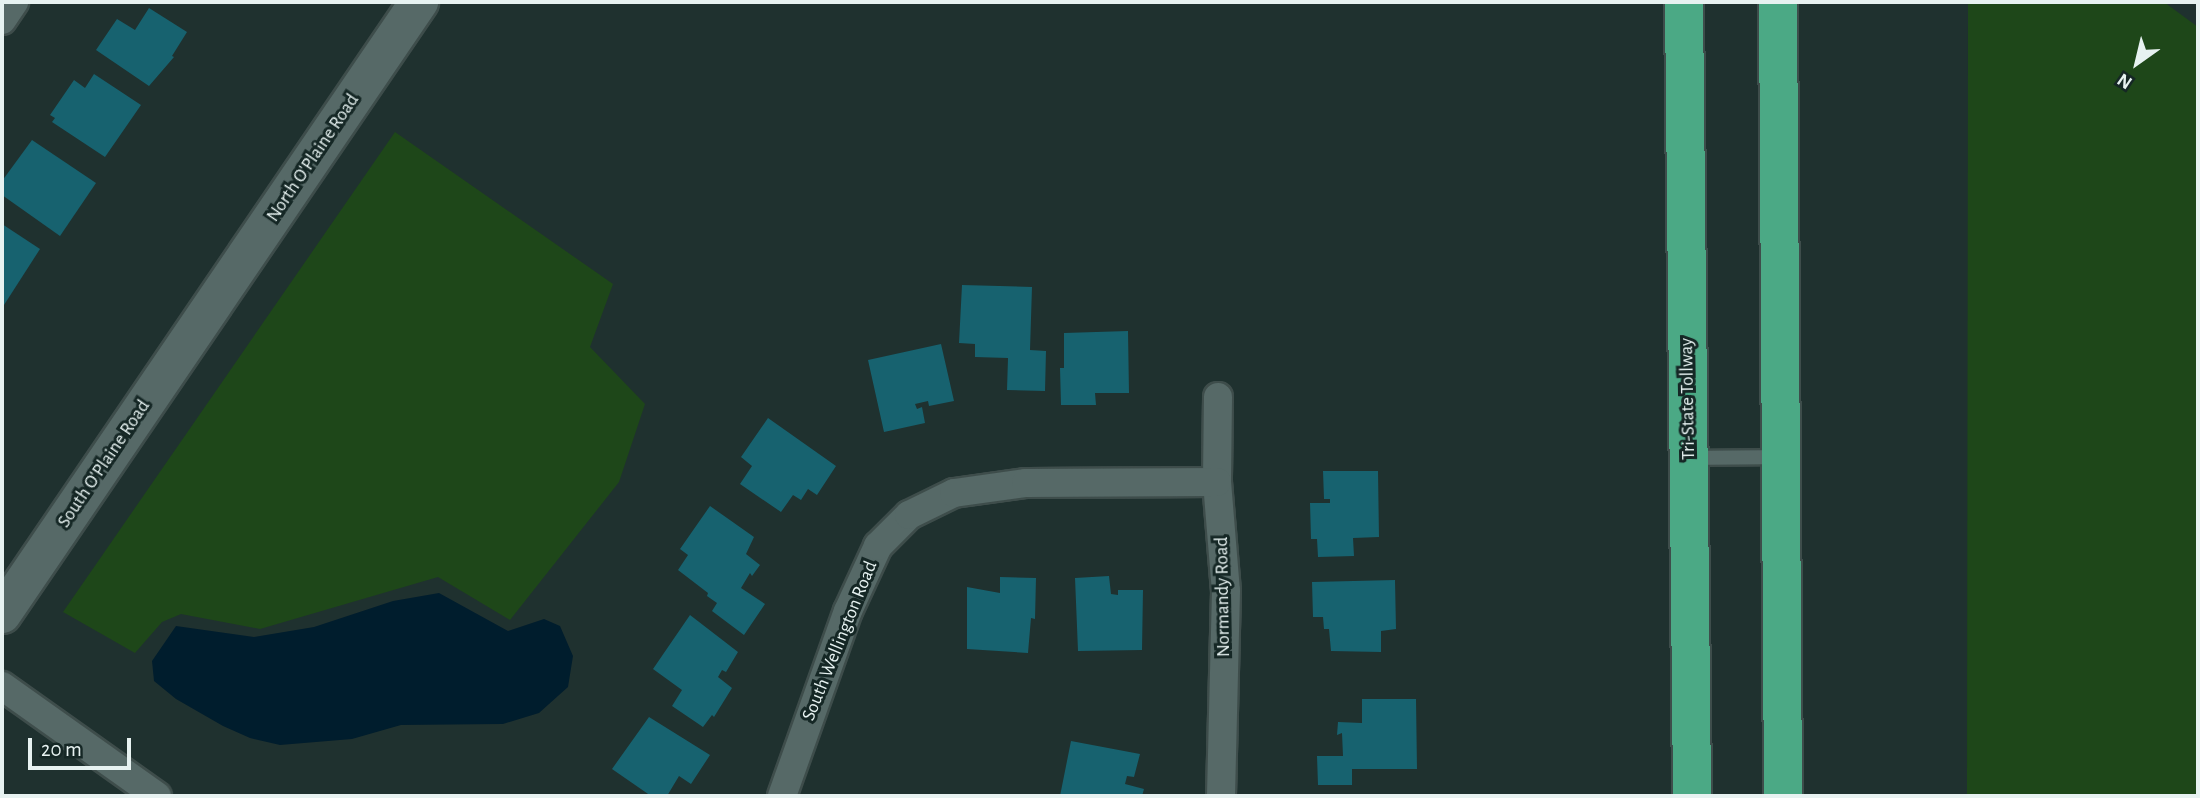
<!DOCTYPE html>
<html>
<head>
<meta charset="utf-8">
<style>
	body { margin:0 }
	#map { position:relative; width:2200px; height:798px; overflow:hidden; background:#1f312f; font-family:"Alegreya Sans",sans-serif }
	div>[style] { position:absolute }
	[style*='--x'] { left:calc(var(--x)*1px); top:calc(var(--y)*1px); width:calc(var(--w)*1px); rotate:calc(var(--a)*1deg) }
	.green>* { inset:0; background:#1e4719 }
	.water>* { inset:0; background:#001d2d }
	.building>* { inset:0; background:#17626f }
	.roads { filter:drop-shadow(2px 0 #3e4d4b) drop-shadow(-2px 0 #3e4d4b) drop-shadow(0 2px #3e4d4b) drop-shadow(0 -2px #3e4d4b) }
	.lane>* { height:14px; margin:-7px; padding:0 7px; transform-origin:7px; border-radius:7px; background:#566967 }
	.street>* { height:28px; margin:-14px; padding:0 14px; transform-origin:14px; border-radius:14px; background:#566967 }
	.secondary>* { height:38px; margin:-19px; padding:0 19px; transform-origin:19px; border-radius:19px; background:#566967 }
	.highway>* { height:38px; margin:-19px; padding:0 19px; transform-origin:19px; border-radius:19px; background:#4ba985 }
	span { translate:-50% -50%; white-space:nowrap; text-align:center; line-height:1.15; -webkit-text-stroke:6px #152725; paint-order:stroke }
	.street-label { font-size:19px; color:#e7f2f1 }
	.frame { position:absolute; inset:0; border:4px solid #e7f2f1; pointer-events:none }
	.north { position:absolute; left:2102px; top:28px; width:70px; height:70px; -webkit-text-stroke:5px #152725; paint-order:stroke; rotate:214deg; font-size:19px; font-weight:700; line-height:28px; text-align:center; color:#e7f2f1 }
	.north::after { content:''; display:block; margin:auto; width:24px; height:32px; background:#e7f2f1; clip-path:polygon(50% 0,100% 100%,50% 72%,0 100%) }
	.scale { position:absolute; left:28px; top:738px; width:103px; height:32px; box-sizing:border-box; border:4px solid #e7f2f1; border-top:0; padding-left:9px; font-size:21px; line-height:24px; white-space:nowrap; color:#e7f2f1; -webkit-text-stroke:5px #152725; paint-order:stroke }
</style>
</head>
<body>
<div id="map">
	<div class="green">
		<i style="clip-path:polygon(1968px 2px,2164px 2px,2198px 27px,2198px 796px,1967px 796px)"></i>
		<i style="clip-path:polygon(395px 132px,613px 284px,590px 347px,645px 404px,619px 482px,510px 620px,438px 577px,260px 629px,181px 614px,162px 622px,135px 653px,63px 612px)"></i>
	</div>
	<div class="water">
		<i style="clip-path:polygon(439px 593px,508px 631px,544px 619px,560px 626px,573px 656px,568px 687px,539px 713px,503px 724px,401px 725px,352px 739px,280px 745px,250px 738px,223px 726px,176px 699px,154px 681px,152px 661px,176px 626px,254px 637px,314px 627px,393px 601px)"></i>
	</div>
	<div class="building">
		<i style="clip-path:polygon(149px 8px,187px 32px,172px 56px,174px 57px,149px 86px,96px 50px,117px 19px,135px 30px)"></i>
		<i style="clip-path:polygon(94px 74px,141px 105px,105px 157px,52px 122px,55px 118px,50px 115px,74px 80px,85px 88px)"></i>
		<i style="clip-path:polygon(32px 140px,96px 183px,60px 236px,2px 195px,2px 181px)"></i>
		<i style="clip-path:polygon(2px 224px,40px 249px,4px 305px,2px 304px)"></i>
		<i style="clip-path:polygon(962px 285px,1032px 287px,1030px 350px,1046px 351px,1045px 391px,1007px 390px,1008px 358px,975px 357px,975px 344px,959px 343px)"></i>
		<i style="clip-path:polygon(1128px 331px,1129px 393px,1095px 393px,1096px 405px,1061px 405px,1060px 368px,1064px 368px,1064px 333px)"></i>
		<i style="clip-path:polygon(941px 344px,954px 401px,929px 406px,928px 401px,915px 404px,917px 409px,922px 407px,925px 423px,884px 432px,868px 360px)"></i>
		<i style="clip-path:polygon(768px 418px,836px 466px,817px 495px,808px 489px,801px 500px,793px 495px,781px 512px,740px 484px,752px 466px,741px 457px)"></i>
		<i style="clip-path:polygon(1323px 471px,1378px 471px,1379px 537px,1353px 538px,1354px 556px,1318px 557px,1317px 539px,1311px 539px,1310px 503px,1330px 503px,1330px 499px,1324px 499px)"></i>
		<i style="clip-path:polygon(710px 506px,754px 537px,746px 554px,760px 565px,752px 576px,750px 573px,741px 588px,765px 604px,744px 635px,712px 611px,717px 603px,707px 596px,708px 593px,678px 570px,688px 555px,680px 549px)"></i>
		<i style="clip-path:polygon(1109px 576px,1111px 594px,1118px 595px,1118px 590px,1143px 590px,1142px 650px,1078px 651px,1075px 578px)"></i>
		<i style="clip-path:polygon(1000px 577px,1036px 578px,1035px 619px,1031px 618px,1028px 653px,967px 649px,967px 587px,1000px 593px)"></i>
		<i style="clip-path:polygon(1395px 580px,1396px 629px,1381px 631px,1381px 652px,1331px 651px,1329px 629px,1324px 629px,1323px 617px,1313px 617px,1312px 582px)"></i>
		<i style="clip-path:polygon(690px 615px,738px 652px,726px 672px,722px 670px,718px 677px,732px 688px,714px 717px,712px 715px,703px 727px,672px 706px,682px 690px,653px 669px)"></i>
		<i style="clip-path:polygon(1362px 699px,1416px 699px,1417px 769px,1352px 769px,1352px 785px,1318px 785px,1317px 756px,1343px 756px,1342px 733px,1337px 735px,1338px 722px,1362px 723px)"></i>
		<i style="clip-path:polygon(649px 717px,710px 755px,691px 784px,679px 776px,667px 796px,651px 796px,612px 769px)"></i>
		<i style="clip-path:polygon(1071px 741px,1140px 754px,1134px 777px,1127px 776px,1125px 784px,1144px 789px,1142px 796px,1060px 796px)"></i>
	</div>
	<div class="roads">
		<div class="lane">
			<i style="--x:1691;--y:458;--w:89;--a:-0.6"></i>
		</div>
		<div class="street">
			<i style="--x:2;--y:20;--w:22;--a:-56"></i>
			<i style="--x:1218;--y:397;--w:85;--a:90.7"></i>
			<i style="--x:1217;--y:482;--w:109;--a:85.3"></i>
			<i style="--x:1226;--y:591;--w:205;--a:91.4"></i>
			<i style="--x:2;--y:686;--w:190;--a:35.4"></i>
			<i style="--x:782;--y:796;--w:196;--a:-70.4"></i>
			<i style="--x:848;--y:611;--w:72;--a:-65.2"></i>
			<i style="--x:878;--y:546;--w:44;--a:-45"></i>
			<i style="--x:909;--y:515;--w:50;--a:-26.1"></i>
			<i style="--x:954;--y:493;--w:73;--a:-7.9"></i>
			<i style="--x:1026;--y:483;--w:191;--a:-0.3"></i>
		</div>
		<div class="secondary">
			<i style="--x:2;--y:614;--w:741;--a:-55.73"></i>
		</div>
		<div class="highway">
			<i style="--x:1684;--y:2;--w:794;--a:89.42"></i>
			<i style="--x:1778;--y:2;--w:794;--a:89.64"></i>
		</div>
	</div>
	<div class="street-label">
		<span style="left:313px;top:158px;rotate:-56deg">North O'Plaine Road</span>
		<span style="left:1688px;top:399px;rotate:-91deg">Tri-State Tollway</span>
		<span style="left:104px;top:464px;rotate:-56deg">South O'Plaine Road</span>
		<span style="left:1223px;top:597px;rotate:-91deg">Normandy Road</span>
		<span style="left:840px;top:641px;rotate:-68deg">South Wellington Road</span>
	</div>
	<div class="frame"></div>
	<div class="north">N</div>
	<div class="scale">20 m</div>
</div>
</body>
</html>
